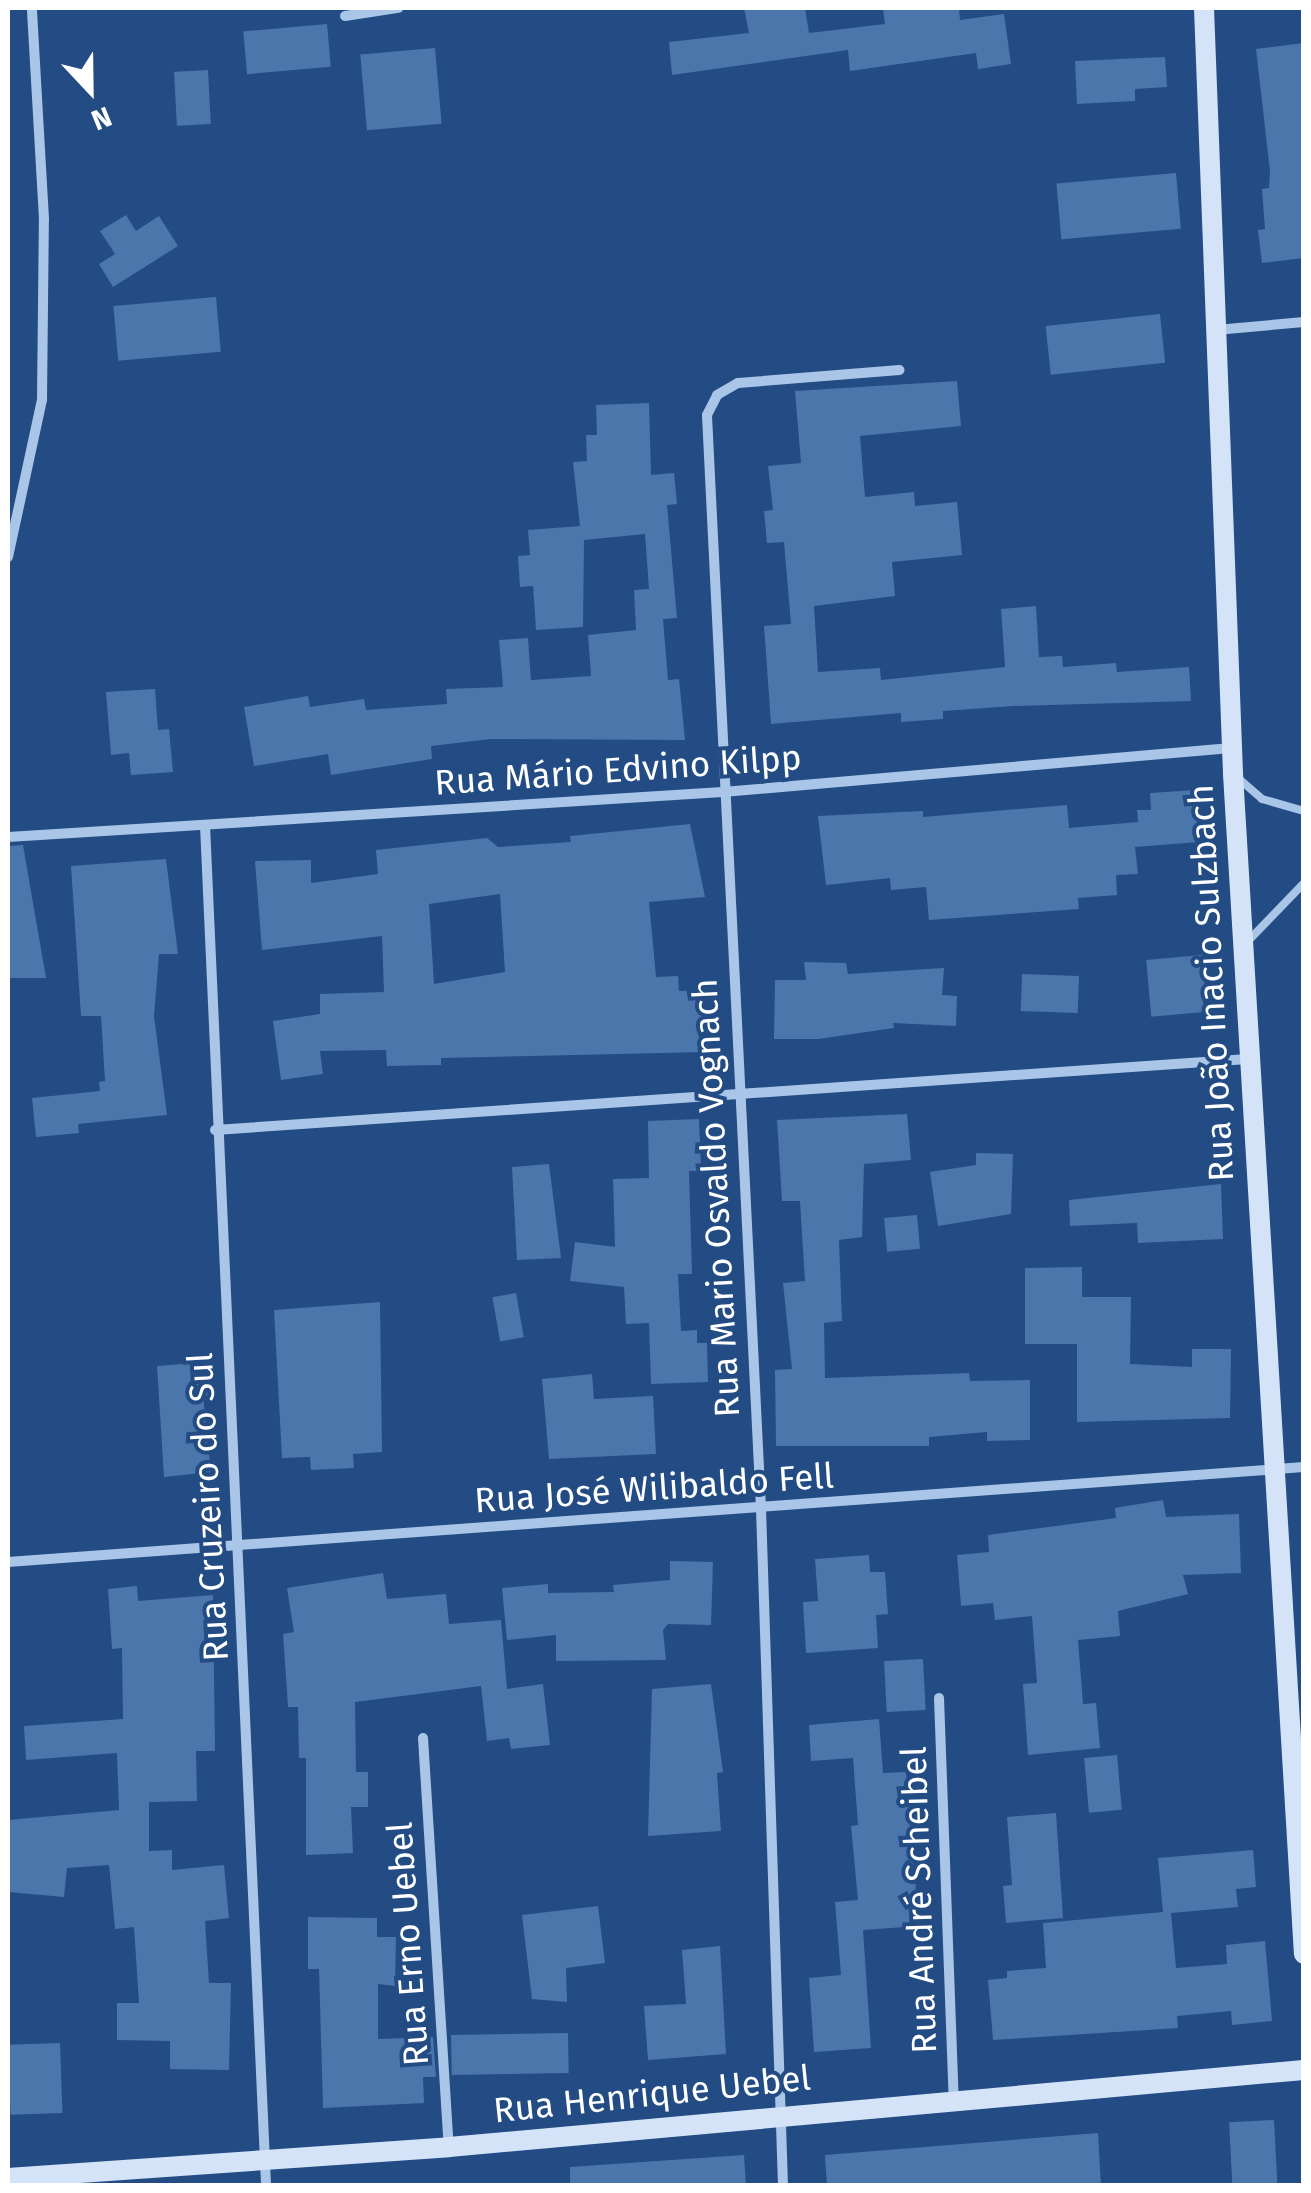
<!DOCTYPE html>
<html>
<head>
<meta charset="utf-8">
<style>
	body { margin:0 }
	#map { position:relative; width:1311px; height:2193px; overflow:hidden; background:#224c83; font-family:"Fira Sans",sans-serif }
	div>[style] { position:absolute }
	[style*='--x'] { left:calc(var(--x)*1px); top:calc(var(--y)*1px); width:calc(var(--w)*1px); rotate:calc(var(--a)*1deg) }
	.building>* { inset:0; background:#4b76ab; transform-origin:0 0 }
	.lane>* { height:8px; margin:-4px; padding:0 4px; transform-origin:4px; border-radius:4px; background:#a9c6e8 }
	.street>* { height:10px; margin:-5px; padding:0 5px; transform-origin:5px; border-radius:5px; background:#a9c6e8 }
	.secondary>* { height:20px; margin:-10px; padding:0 10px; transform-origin:10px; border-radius:10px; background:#d4e3f7 }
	span { translate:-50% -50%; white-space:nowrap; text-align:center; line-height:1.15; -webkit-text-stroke:8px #224c83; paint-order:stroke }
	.street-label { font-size:35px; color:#fff }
	.frame { position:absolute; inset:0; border:10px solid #fff; pointer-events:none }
	.north { position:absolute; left:40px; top:40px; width:100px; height:100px; -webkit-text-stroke:8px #224c83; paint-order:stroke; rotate:158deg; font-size:28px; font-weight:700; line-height:40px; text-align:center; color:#fff }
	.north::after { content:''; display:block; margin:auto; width:35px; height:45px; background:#fff; clip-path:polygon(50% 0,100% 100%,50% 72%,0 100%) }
</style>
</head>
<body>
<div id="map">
	<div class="building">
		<i style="clip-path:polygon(744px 8px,805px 8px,809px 33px,885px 24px,883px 8px,959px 8px,960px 20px,1004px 14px,1011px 64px,978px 69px,976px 53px,850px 71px,848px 50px,672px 75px,669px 42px,749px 33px)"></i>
		<i style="left:327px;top:24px;width:43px;height:84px;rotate:85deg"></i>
		<i style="clip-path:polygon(1304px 43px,1304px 258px,1262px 263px,1258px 230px,1265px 229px,1262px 189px,1269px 188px,1270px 171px,1256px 49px)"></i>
		<i style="left:435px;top:48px;width:76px;height:75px;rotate:85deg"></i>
		<i style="clip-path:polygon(1165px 57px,1167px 87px,1135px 89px,1135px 101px,1077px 104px,1075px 61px)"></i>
		<i style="left:208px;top:70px;width:54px;height:34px;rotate:87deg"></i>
		<i style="left:1176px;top:173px;width:56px;height:120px;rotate:85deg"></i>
		<i style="clip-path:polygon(126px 215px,136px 231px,159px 216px,178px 246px,113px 287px,99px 264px,115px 254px,100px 231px)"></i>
		<i style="left:216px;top:297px;width:55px;height:103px;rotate:85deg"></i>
		<i style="left:1160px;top:314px;width:49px;height:115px;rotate:84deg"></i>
		<i style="clip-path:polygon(957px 381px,961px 426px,860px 436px,865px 497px,914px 492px,915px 506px,957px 502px,962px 555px,892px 562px,895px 596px,814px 606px,818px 672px,880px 668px,881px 680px,1005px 667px,1001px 609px,1036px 606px,1039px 657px,1062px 656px,1063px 667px,1116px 663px,1117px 672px,1189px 667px,1191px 701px,1013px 706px,943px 711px,943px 719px,901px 722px,901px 713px,771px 724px,764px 626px,791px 624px,784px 542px,767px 543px,764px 511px,773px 510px,768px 466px,801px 463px,795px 391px)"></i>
		<i style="clip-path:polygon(649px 403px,651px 475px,674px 473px,677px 504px,667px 505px,677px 618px,663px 619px,668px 680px,679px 679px,685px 740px,491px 739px,431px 746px,432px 759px,331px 775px,328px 754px,254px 766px,244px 707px,308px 696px,310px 707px,364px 699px,366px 710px,447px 704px,446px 689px,503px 687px,499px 640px,528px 638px,531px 680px,591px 676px,588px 635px,636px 630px,634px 590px,649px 589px,645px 534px,584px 540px,583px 627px,536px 630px,533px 586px,520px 587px,518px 556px,530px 555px,528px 530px,580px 526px,573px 462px,587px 461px,586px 435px,597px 435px,596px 405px)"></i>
		<i style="clip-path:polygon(155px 689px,158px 730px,169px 729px,173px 772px,131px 775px,129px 753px,111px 755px,106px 692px)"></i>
		<i style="clip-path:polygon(1196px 790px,1199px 842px,1135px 847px,1138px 874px,1116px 875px,1117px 895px,1078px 898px,1079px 909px,929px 920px,926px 887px,891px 890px,890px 878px,826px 885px,818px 816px,923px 811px,923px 817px,1067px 805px,1069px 828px,1138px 822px,1137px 810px,1151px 810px,1150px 793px)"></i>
		<i style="clip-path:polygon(evenodd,690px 824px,705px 897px,649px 902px,656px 977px,678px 976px,679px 991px,704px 990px,706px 1052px,441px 1058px,441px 1065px,387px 1066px,386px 1050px,320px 1051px,323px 1074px,281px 1080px,273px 1021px,320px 1014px,320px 994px,384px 992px,382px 936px,262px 950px,255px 861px,311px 860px,311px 883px,378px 874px,376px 850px,487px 838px,498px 847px,571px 842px,570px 836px,690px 824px,500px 894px,505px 972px,434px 984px,429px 904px,500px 894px)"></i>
		<i style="clip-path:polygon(23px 845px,46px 978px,8px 978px,8px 846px)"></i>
		<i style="clip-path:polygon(166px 859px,178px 954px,159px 954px,154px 1016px,167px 1115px,78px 1124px,79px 1133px,36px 1137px,32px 1098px,100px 1091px,99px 1082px,105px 1081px,101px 1016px,81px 1016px,71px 866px)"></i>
		<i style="left:1202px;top:955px;width:57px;height:56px;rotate:85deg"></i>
		<i style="clip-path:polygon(804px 962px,846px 963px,848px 974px,944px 968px,942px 995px,957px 996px,956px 1026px,893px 1023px,894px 1028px,818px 1039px,774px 1039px,775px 980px,806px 980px)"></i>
		<i style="left:1022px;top:974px;width:57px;height:37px;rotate:2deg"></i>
		<i style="clip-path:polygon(907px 1114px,911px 1160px,864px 1164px,862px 1237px,839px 1240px,842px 1321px,824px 1323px,825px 1378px,969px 1373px,970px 1381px,1030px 1380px,1030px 1440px,987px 1441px,987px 1432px,929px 1437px,929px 1446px,776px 1446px,775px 1370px,792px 1369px,783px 1283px,805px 1281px,800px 1201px,782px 1201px,777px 1120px)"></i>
		<i style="clip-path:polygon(699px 1119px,701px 1171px,689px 1171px,692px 1274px,678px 1274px,681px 1331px,697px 1330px,697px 1343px,707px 1343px,708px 1382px,651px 1384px,649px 1323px,626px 1324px,624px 1287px,570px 1281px,575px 1242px,615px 1247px,613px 1179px,649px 1178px,648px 1121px)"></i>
		<i style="clip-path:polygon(976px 1153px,1013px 1154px,1011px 1214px,938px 1226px,930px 1172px,976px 1165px)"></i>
		<i style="clip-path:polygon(549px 1164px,561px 1258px,517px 1260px,512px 1167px)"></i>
		<i style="clip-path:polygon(1221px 1184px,1223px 1239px,1138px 1243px,1137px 1223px,1070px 1226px,1069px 1200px)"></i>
		<i style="left:917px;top:1215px;width:34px;height:33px;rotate:85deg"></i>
		<i style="clip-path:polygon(1082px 1267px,1082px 1297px,1131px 1297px,1130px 1364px,1192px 1367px,1192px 1349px,1231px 1349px,1230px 1418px,1077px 1422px,1077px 1344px,1025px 1344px,1025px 1268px)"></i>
		<i style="left:516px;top:1293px;width:45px;height:24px;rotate:80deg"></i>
		<i style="clip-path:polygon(380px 1302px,382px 1452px,353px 1454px,354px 1468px,311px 1470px,310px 1457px,282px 1458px,274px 1310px)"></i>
		<i style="clip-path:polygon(208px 1362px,210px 1396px,203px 1396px,211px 1472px,164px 1477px,157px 1366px)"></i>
		<i style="clip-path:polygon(592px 1374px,594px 1399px,653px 1396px,656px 1454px,549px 1459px,542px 1379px)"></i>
		<i style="clip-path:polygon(1163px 1500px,1166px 1517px,1239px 1514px,1241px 1573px,1183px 1575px,1188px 1594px,1118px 1611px,1120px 1636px,1078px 1640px,1083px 1704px,1096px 1703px,1100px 1748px,1028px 1755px,1023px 1684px,1037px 1683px,1032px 1616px,995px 1620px,993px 1603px,961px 1606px,957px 1555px,989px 1552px,988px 1535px,1116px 1518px,1115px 1508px)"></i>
		<i style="clip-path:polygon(869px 1555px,870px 1572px,885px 1572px,888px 1614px,876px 1615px,878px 1648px,806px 1653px,803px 1602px,818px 1601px,815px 1559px)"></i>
		<i style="clip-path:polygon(670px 1561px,713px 1562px,711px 1625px,668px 1624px,663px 1630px,666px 1660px,556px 1661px,556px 1635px,507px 1640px,502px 1588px,548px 1584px,548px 1593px,614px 1592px,613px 1585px,670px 1580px)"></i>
		<i style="clip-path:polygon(383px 1573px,387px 1599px,446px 1594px,449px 1624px,501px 1620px,507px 1689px,543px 1684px,550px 1745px,511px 1749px,509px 1738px,487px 1741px,481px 1686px,355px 1702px,356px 1772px,368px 1772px,368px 1807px,351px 1807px,353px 1853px,306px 1855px,306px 1758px,299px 1758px,298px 1707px,288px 1707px,283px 1634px,294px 1632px,287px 1588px)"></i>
		<i style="clip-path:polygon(137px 1586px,138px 1601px,213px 1595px,215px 1751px,196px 1751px,197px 1801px,149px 1802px,149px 1851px,172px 1850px,172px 1870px,224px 1865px,229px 1918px,205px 1921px,209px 1983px,231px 1983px,229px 2070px,170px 2069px,170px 2041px,117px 2040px,117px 2003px,139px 2003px,134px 1927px,115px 1929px,109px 1865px,67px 1868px,64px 1897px,8px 1892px,8px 1820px,119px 1810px,117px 1753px,26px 1760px,24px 1726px,123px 1719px,122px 1648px,112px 1649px,108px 1589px)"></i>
		<i style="left:923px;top:1659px;width:51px;height:39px;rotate:87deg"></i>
		<i style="clip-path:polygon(711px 1684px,723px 1772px,717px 1773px,721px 1831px,648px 1836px,652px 1689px)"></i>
		<i style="clip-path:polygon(879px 1719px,883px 1773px,906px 1772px,919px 1926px,863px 1930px,871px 2048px,814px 2052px,809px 1978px,841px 1975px,835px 1902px,858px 1900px,851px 1826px,858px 1825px,853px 1758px,811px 1761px,809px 1725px)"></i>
		<i style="left:1117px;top:1755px;width:55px;height:33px;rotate:85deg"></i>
		<i style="clip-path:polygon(1056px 1813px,1063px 1918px,1006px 1923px,1003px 1886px,1012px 1885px,1007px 1817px)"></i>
		<i style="clip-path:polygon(1253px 1850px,1256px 1887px,1236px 1889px,1238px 1907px,1171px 1913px,1176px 1968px,1227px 1964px,1226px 1945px,1265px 1941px,1272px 2021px,1232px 2025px,1231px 2011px,1177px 2016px,1178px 2028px,993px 2040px,988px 1980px,1007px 1978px,1007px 1971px,1046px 1968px,1043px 1923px,1163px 1912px,1158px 1858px)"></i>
		<i style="clip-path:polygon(598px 1906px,605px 1963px,566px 1968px,567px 2002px,532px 1999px,522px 1915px)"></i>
		<i style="clip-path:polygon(308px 1917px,377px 1918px,377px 1937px,396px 1937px,395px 1986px,378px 1984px,378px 2039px,433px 2037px,436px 2077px,423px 2077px,424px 2103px,323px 2108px,319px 1969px,308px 1969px)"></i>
		<i style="clip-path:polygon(720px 1946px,726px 2054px,648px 2060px,644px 2006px,686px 2004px,682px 1950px)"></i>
		<i style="left:568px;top:2033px;width:40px;height:117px;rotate:89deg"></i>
		<i style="left:60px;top:2043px;width:70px;height:52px;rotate:88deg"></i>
		<i style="left:1274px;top:2120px;width:66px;height:45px;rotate:87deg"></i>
		<i style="clip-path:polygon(1098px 2133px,1101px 2186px,827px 2186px,825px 2155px)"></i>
		<i style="clip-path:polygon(744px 2155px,746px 2186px,570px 2186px,570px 2167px)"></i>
	</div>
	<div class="lane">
		<i style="--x:1238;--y:778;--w:32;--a:41"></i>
		<i style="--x:1262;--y:799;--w:44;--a:15.9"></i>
		<i style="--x:1248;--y:941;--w:81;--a:-46"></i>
	</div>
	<div class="street">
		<i style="--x:345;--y:16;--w:54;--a:-8.6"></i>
		<i style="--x:1216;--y:330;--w:88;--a:-5.2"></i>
		<i style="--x:8;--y:557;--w:161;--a:-77.8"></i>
		<i style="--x:42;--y:400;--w:181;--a:-89.4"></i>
		<i style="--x:44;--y:219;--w:211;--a:-93.3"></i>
		<i style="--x:205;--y:825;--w:1362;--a:87.43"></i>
		<i style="--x:8;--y:837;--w:716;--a:-3.6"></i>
		<i style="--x:723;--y:792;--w:510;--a:-4.95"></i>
		<i style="--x:215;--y:1130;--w:1035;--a:-3.93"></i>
		<i style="--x:8;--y:1562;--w:1299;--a:-4.19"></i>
		<i style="--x:939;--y:1698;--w:401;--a:87.9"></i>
		<i style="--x:423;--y:1738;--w:409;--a:86.4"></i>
		<i style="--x:783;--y:2186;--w:678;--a:-91.86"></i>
		<i style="--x:761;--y:1508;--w:1094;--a:-92.83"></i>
		<i style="--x:707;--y:415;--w:22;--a:-63"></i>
		<i style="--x:717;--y:395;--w:24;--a:-30"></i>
		<i style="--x:738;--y:383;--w:162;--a:-4.6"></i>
	</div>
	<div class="secondary">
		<i style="--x:1204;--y:8;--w:767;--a:87.83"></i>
		<i style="--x:1233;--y:774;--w:1182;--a:86.56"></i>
		<i style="--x:8;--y:2178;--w:442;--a:-4"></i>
		<i style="--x:449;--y:2147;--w:858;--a:-5.15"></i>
	</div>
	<div class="street-label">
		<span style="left:618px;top:770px;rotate:-4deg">Rua Mário Edvino Kilpp</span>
		<span style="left:1211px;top:983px;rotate:-93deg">Rua João Inacio Sulzbach</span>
		<span style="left:716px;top:1198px;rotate:-93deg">Rua Mario Osvaldo Vognach</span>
		<span style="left:654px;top:1488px;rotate:-4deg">Rua José Wilibaldo Fell</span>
		<span style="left:208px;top:1507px;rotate:-93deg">Rua Cruzeiro do Sul</span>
		<span style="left:919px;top:1900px;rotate:-92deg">Rua André Scheibel</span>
		<span style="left:408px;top:1944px;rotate:-94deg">Rua Erno Uebel</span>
		<span style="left:652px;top:2094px;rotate:-6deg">Rua Henrique Uebel</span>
	</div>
	<div class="frame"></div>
	<div class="north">N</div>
</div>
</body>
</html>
